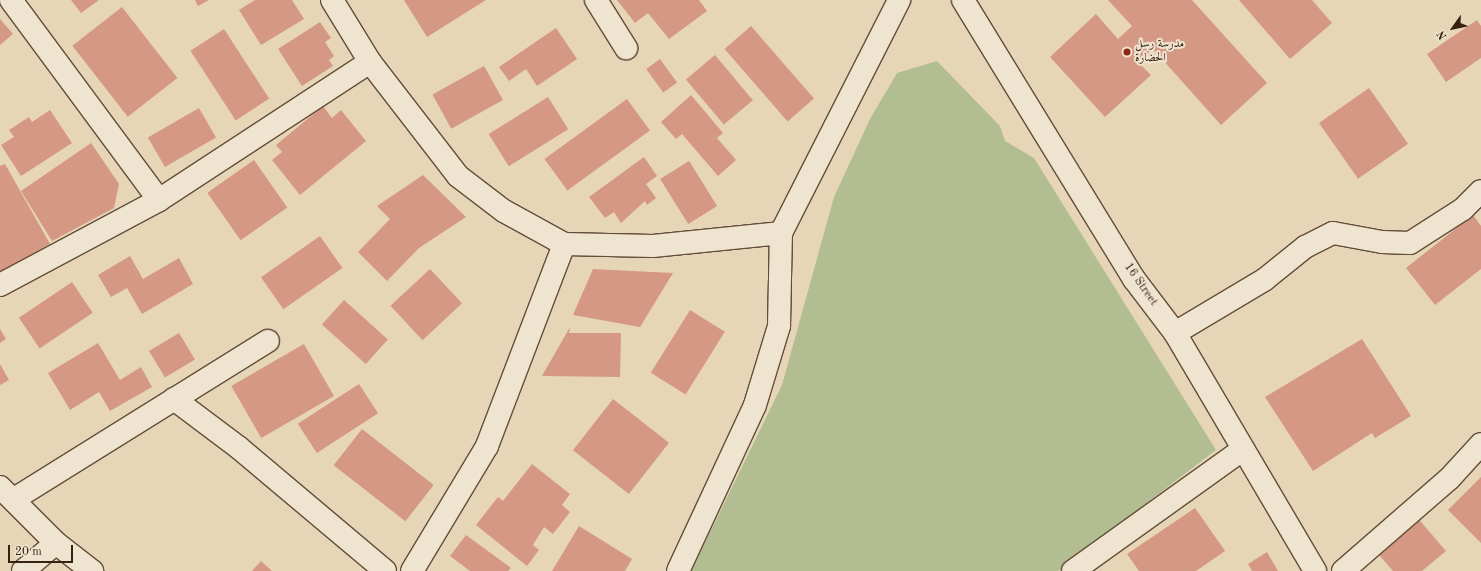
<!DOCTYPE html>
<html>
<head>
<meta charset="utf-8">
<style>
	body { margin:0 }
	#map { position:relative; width:1481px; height:571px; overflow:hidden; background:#e7d5b7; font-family:"Old Standard TT",Amiri,serif }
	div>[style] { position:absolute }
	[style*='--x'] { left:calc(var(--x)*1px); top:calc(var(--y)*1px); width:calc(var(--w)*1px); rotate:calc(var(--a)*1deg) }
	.green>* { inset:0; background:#b2be91 }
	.building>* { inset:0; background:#d59884; transform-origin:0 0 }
	.roads { filter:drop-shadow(1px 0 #634e3a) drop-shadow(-1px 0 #634e3a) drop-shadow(0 1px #634e3a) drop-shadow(0 -1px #634e3a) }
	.street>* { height:22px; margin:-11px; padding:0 11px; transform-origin:11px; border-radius:11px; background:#efe4d0 }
	.secondary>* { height:22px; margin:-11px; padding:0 11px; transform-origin:11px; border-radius:11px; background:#efe4d0 }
	.dots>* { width:11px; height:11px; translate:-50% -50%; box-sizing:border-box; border:2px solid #efe4d0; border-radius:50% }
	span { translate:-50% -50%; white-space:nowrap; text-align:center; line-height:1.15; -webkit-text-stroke:4px #efe4d0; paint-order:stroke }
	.poi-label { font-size:12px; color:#372110 }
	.left { translate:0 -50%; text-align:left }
	.street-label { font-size:12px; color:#372110 }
	.north { position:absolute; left:1433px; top:8px; width:40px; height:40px; -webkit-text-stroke:3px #efe4d0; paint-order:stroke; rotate:237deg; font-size:11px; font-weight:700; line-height:16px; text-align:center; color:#372110 }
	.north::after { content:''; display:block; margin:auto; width:14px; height:18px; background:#372110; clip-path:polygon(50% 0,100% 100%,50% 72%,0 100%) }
	.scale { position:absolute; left:8px; top:545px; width:65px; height:18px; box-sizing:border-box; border:2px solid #372110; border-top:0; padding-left:5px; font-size:12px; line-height:14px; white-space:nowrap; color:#372110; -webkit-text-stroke:3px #efe4d0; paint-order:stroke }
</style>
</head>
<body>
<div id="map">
	<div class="green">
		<i style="clip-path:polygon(937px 61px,1000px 126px,1005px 141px,1034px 158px,1216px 450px,1058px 571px,691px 571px,782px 385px,834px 197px,870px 119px,897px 73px)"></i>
	</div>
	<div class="building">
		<i style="clip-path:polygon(71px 0,99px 0,81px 13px)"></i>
		<i style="clip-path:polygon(195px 0,209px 0,198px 6px)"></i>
		<i style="clip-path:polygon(255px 0,292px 0,304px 19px,261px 45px,239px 10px)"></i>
		<i style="clip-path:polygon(404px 0,486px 0,427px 37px)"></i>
		<i style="clip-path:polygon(617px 0,699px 0,707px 11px,669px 39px,648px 13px,635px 23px)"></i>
		<i style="clip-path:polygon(1108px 0,1192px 0,1267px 83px,1221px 125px,1153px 49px,1138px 62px,1151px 75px,1105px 117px,1050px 57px,1096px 14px,1118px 39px,1132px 26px)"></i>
		<i style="clip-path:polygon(1239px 0,1312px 0,1332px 23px,1290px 59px)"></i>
		<i style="left:122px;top:7px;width:90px;height:63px;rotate:52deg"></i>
		<i style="clip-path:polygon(0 19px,13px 34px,0 45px)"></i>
		<i style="clip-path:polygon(1477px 20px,1481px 26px,1481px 58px,1446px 82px,1427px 54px)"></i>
		<i style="clip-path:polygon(320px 22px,331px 38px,325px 42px,334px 56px,329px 60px,333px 66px,302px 86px,278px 49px)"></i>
		<i style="left:751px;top:26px;width:96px;height:35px;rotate:49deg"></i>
		<i style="clip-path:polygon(556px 28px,577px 59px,537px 86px,526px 69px,509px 81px,499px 67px)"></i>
		<i style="left:224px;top:29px;width:83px;height:40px;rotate:57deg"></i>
		<i style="left:715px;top:55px;width:59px;height:38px;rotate:50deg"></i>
		<i style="left:660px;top:59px;width:29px;height:17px;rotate:54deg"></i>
		<i style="left:484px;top:66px;width:39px;height:59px;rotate:61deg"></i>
		<i style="left:1369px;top:88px;width:68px;height:61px;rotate:55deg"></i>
		<i style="clip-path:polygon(691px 95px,723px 133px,717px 138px,736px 160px,718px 176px,682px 134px,676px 139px,661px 122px)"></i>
		<i style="left:548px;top:97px;width:38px;height:70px;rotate:58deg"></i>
		<i style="left:627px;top:99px;width:39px;height:102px;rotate:54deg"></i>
		<i style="clip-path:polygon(323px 106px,332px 118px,341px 110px,366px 141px,300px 195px,272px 160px,282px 152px,276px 145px)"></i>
		<i style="left:199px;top:108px;width:34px;height:59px;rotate:60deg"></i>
		<i style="clip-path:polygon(50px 110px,72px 143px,21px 176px,1px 145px,14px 137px,9px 130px,29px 117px,32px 122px)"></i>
		<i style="clip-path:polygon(91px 143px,119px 184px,114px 208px,52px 241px,21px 191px)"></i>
		<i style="clip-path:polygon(644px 157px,657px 176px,646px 184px,656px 198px,647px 205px,645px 201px,621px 223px,614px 212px,605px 218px,589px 197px)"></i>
		<i style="left:254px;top:160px;width:58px;height:57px;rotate:55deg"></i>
		<i style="left:689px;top:161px;width:53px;height:34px;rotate:58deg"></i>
		<i style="clip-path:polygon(5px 164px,50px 244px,0 272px,0 166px)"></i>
		<i style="clip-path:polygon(423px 175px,466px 217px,419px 248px,387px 281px,358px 252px,390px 219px,377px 206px)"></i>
		<i style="clip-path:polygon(1473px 215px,1481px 226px,1481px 269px,1435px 305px,1406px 268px)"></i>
		<i style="left:320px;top:236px;width:39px;height:72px;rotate:55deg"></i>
		<i style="clip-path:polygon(130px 256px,143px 279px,179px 258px,193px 284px,142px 314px,127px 288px,111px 297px,98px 275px)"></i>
		<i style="left:430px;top:269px;width:47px;height:54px;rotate:47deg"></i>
		<i style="clip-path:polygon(593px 269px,673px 273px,640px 327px,573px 315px)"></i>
		<i style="left:72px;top:282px;width:37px;height:64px;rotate:56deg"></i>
		<i style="left:344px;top:300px;width:59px;height:33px;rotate:42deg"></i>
		<i style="left:690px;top:310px;width:41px;height:74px;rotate:32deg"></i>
		<i style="clip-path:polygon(570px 327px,569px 333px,621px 333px,620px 377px,542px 376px)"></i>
		<i style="clip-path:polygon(0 329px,6px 339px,0 343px)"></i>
		<i style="left:179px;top:333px;width:31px;height:35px;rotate:59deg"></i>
		<i style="clip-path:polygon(1362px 339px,1411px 416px,1375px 438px,1372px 433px,1313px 471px,1265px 397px)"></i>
		<i style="clip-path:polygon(98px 343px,120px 380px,141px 367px,152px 387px,110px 411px,99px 392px,70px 410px,48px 373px)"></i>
		<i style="left:304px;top:344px;width:60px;height:84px;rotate:60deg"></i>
		<i style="clip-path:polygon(0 364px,9px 380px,0 385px)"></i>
		<i style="left:359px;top:384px;width:35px;height:73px;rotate:57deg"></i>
		<i style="left:613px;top:399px;width:71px;height:65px;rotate:38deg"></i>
		<i style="left:362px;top:429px;width:91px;height:46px;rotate:38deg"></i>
		<i style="clip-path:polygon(532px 464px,570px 494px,562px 505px,570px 512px,553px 534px,544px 527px,533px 545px,539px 550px,527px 566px,476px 525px,498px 497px,503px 501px)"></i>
		<i style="clip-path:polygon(1481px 477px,1481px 543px,1448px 510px)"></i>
		<i style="clip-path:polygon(1195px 508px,1225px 551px,1196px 571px,1139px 571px,1127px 554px)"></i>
		<i style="clip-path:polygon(1415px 515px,1446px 551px,1422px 571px,1393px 571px,1374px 549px)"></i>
		<i style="clip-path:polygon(579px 526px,632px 559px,625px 571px,552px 571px)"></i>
		<i style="clip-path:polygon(466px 535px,511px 568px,508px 571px,470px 571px,450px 556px)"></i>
		<i style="clip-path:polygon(1267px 552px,1278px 571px,1252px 571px,1248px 564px)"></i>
		<i style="clip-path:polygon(261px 561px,272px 571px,252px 571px)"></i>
	</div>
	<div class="roads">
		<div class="street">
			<i style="--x:11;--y:0;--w:249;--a:53.5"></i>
			<i style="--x:332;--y:0;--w:73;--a:58.5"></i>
			<i style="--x:596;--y:0;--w:57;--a:58"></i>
			<i style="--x:0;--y:285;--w:180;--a:-28.1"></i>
			<i style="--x:159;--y:200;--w:252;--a:-33.2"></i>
			<i style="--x:370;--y:62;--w:144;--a:52.3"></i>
			<i style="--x:458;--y:176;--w:58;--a:37.3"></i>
			<i style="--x:504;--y:211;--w:68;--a:28.8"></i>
			<i style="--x:564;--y:244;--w:89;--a:1.3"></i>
			<i style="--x:653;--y:246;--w:129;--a:-5.8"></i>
			<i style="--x:781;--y:233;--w:261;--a:-63.1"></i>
			<i style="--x:1175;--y:333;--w:104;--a:-30.8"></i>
			<i style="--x:1264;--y:280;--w:53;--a:-38.8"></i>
			<i style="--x:1305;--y:247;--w:31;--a:-27"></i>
			<i style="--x:1333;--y:233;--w:50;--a:10.4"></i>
			<i style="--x:1382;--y:242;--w:28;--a:2"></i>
			<i style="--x:1410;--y:243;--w:63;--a:-32.7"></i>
			<i style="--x:1463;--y:209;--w:25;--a:-45"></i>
			<i style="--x:174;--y:399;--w:80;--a:36.9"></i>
			<i style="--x:238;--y:447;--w:192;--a:40.1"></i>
			<i style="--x:0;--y:487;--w:79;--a:45"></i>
			<i style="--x:56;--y:543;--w:46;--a:37.9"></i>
			<i style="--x:14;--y:499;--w:299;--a:-31.9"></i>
			<i style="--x:23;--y:571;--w:43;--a:-40.3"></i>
			<i style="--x:412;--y:571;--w:146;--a:-59"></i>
			<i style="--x:487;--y:446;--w:216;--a:-69.1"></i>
			<i style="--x:678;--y:571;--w:183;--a:-65.1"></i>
			<i style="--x:755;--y:405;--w:83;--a:-73.1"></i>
			<i style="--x:779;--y:326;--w:93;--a:-88.8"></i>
			<i style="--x:1073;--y:571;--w:208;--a:-35.6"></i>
			<i style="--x:1343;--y:571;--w:140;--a:-41"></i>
			<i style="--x:1449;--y:479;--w:47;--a:-47.6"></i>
		</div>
		<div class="secondary">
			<i style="--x:963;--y:0;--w:327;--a:58.5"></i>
			<i style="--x:1134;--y:279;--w:68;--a:52.8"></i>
			<i style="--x:1175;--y:333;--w:276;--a:59.5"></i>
		</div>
	</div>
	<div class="dots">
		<i style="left:1127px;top:52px;background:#8f2418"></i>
	</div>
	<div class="poi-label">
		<span class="left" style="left:1135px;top:52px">مدرسة رسل<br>الحضارة</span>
	</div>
	<div class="street-label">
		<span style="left:1140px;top:285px;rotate:55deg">16 Street</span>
	</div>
	<div class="north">N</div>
	<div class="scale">20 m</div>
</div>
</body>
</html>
